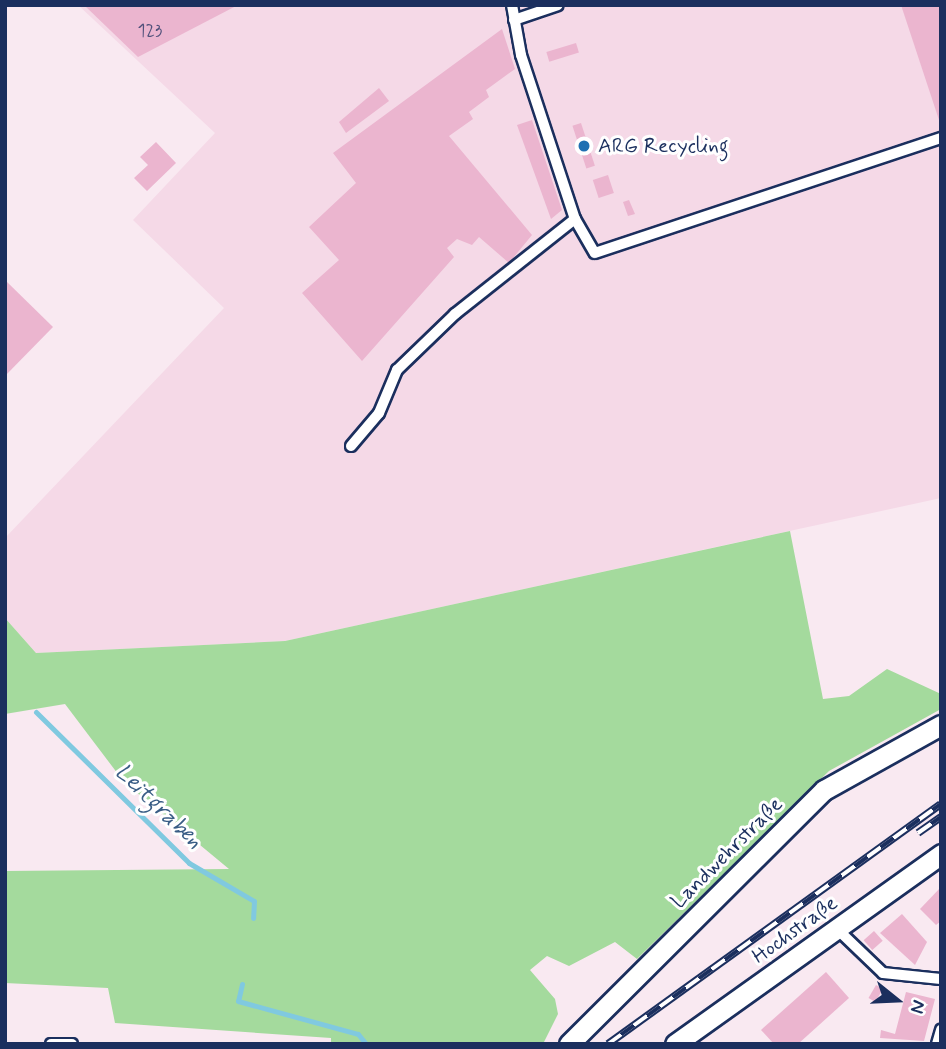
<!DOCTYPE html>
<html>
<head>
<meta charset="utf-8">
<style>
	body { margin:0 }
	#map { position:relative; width:946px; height:1049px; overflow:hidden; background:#f9e9f1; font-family:Mynerve,sans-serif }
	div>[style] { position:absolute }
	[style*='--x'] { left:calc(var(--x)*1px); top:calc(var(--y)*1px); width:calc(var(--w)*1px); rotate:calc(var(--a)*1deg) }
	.built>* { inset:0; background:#f5d9e7 }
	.green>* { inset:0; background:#a4da9d }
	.stream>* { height:5px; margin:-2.5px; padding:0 2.5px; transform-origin:2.5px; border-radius:2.5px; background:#80c9e0 }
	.building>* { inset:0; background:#ebb5cf; transform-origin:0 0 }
	.roads { filter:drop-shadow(2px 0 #1b2f5e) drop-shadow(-2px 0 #1b2f5e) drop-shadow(0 2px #1b2f5e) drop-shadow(0 -2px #1b2f5e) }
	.lane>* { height:10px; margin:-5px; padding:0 5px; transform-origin:5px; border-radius:5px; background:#fff }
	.street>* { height:19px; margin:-9.5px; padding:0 9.5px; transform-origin:9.5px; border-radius:9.5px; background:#fff }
	.rail>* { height:8px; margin-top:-4px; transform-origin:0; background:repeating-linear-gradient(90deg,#fff 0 16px,#1b2f5e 0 32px); box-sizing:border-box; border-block:2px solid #1b2f5e }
	.dots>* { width:19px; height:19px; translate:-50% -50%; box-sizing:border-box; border:4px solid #fff; border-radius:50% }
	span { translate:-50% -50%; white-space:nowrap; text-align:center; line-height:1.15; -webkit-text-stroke:6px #fff; paint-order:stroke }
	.number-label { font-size:18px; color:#4f507a }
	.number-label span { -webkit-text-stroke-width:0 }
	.poi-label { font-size:21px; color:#1b2f5e }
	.left { translate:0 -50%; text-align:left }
	.street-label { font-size:21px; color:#1b2f5e }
	.water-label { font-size:23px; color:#395d85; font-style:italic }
	.frame { position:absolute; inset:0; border:7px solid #1b2f5e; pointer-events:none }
	.north { position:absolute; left:862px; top:965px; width:70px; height:70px; -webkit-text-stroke:5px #fff; paint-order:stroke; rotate:108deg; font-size:19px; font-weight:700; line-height:28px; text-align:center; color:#1b2f5e }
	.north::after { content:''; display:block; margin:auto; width:24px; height:32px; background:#1b2f5e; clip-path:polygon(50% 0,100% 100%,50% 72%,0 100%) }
</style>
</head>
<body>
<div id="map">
	<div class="built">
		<i style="clip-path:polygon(78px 5px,941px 5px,941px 498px,285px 641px,36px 653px,5px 618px,5px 538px,224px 308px,133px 220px,215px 133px)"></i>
	</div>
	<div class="green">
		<i style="clip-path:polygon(790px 531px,823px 699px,849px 696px,887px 669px,941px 694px,941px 709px,829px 771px,637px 959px,615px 942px,569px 966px,547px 956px,530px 970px,555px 999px,558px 1014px,543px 1044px,331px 1044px,331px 1038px,115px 1023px,108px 988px,5px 983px,5px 871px,229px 869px,124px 782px,65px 704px,5px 714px,5px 618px,36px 653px,285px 641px)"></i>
	</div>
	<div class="stream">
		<i style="--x:36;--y:712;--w:215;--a:44.6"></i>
		<i style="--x:189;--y:863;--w:75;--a:30.3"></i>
		<i style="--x:254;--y:901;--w:17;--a:93"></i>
		<i style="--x:242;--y:984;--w:17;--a:103"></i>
		<i style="--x:238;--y:1001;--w:124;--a:15.4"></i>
		<i style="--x:358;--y:1034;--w:13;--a:51"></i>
	</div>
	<div class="building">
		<i style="clip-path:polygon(84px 5px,238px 5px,138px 57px)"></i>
		<i style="clip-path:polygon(901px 5px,941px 5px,941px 123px,940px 123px)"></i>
		<i style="clip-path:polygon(502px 29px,515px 69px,486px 90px,489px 97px,469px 112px,473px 119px,449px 136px,532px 235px,509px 263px,479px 237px,472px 245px,457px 239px,447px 248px,454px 257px,362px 361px,302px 293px,339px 260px,309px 227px,356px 183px,333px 153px)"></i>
		<i style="left:576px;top:43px;width:10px;height:31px;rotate:73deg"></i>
		<i style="clip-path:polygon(379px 88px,389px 101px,346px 133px,339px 122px)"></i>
		<i style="clip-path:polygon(532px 120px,562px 210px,551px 219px,517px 125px)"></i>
		<i style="left:581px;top:123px;width:45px;height:9px;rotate:72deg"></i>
		<i style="clip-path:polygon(156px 142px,176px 163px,147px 191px,134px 178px,148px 165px,140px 157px)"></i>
		<i style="left:608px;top:175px;width:19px;height:16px;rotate:72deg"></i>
		<i style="clip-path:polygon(629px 200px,635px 214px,628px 216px,623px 202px)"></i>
		<i style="clip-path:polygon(5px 280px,53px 327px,5px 376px)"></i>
		<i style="clip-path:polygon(941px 887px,941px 921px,936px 925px,920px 909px)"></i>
		<i style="clip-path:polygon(902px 914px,927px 942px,915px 965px,880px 933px)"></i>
		<i style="left:874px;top:931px;width:13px;height:14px;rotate:48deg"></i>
		<i style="clip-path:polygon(826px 972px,849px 998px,798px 1044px,774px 1044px,761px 1030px)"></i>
		<i style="left:876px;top:985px;width:8px;height:15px;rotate:30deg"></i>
		<i style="clip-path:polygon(906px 992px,935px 999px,924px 1041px,880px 1038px,881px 1030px,895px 1034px)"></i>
	</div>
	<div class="roads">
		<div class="lane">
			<i style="--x:512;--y:5;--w:51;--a:79.8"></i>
			<i style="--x:521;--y:55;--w:173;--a:71.8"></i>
			<i style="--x:575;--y:219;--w:39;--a:60"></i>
			<i style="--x:595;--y:253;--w:365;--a:-18.4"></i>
			<i style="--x:514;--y:20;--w:46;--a:-18.8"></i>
			<i style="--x:351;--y:446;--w:43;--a:-49.7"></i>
			<i style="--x:379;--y:413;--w:47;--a:-67.3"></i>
			<i style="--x:397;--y:370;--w:81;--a:-44"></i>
			<i style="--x:455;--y:314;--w:153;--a:-38.4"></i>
			<i style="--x:836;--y:928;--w:65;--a:43.8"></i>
			<i style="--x:883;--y:973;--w:58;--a:5.9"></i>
			<i style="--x:51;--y:1044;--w:21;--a:0"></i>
			<i style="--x:937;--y:1044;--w:15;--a:-74"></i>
		</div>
		<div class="street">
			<i style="--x:569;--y:1044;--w:360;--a:-44.9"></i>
			<i style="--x:824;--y:790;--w:134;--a:-29.1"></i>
			<i style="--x:675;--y:1044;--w:327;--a:-35.5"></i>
		</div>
	</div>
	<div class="rail">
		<i style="--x:918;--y:833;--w:28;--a:-35"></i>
		<i style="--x:608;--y:1044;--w:410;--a:-35.8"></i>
	</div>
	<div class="dots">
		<i style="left:584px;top:146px;background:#1f6fb2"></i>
	</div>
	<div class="number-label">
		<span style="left:150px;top:31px">123</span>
	</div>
	<div class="poi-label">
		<span class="left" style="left:598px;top:146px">ARG Recycling</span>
	</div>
	<div class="street-label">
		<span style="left:727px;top:853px;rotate:-45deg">Landwehrstraße</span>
		<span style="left:795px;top:930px;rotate:-36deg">Hochstraße</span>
	</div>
	<div class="water-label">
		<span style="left:158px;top:807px;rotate:44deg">Leitgraben</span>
	</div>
	<div class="frame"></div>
	<div class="north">N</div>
</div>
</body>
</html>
